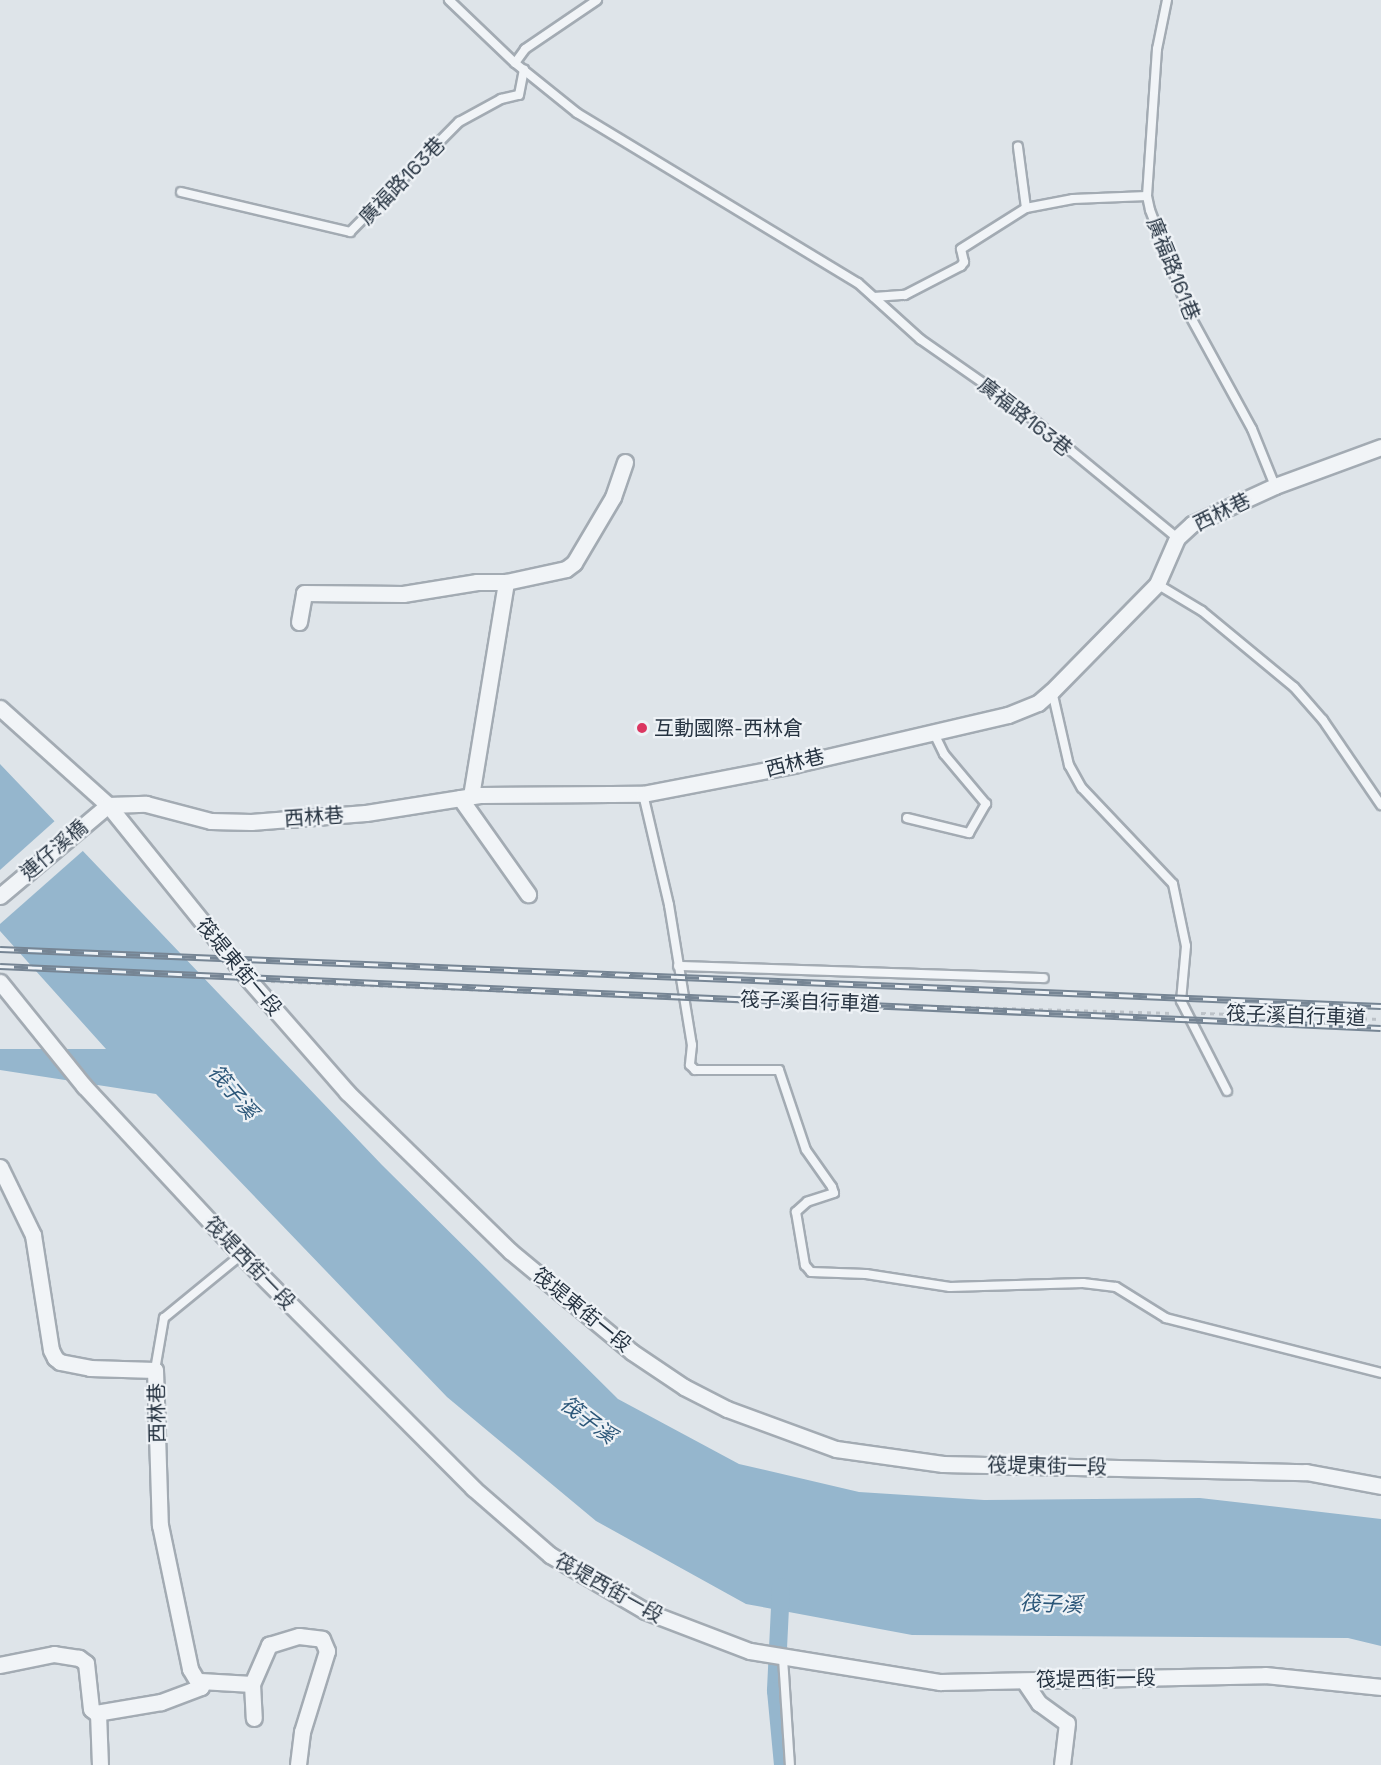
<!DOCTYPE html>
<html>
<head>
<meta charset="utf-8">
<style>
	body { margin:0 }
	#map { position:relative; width:1381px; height:1765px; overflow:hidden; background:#dee4e9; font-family:"Space Grotesk","Noto Sans TC",sans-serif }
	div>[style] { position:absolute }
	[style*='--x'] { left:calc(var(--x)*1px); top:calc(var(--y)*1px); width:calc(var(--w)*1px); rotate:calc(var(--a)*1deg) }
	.water>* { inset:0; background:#95b6cd }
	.pier>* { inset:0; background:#dee4e9 }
	.canal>* { height:18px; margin:-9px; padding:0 9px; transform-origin:9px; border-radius:9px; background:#95b6cd }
	.path>* { height:3px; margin-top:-1.5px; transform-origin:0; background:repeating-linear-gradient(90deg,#bcc2c8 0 4.5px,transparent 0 9px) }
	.roads { filter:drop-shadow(2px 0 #a3abb3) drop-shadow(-2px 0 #a3abb3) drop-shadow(0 2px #a3abb3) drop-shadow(0 -2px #a3abb3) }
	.lane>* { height:8px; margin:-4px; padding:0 4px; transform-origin:4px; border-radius:4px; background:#f1f4f7 }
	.street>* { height:15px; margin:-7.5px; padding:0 7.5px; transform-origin:7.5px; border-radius:7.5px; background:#f1f4f7 }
	.rail>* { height:7px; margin-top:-3.5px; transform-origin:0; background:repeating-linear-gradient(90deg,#eef2f6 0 14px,#768594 0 28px); box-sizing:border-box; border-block:2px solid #768594 }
	.dots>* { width:16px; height:16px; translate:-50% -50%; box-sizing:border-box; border:3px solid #eef2f6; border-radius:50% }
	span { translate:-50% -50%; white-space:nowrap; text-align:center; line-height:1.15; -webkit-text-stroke:4.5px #eef2f6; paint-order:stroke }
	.street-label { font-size:20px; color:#263341 }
	.poi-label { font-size:20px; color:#263341 }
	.left { translate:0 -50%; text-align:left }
	.water-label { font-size:21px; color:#2c5779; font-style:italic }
</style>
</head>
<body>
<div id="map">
	<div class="water">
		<i style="clip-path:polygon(0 764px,382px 1165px,618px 1399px,739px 1464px,859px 1492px,984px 1500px,1200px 1498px,1381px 1519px,1381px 1646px,1348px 1638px,912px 1635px,746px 1604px,596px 1521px,447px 1397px,156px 1094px,0 1070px,0 1049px,106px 1049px,0 931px)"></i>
	</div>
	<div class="pier">
		<i style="clip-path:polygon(57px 819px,85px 849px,0 924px,0 870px)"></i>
	</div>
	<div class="canal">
		<i style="--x:781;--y:1587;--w:104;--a:92.8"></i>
		<i style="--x:776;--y:1691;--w:74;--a:84.6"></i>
	</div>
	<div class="path">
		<i style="--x:271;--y:981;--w:401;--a:2.4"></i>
		<i style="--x:697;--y:999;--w:476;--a:1.7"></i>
		<i style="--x:1201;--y:1013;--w:180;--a:1.9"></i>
	</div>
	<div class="roads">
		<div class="lane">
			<i style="--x:449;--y:0;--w:91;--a:43.7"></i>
			<i style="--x:515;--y:63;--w:80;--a:38.9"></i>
			<i style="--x:577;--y:113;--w:328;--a:31.2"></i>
			<i style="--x:858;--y:283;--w:84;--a:42.1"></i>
			<i style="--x:920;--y:339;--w:121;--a:34.9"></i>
			<i style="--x:1019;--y:408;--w:205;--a:39.4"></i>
			<i style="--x:1167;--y:0;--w:50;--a:101.5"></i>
			<i style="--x:1157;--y:49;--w:147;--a:93.9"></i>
			<i style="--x:1147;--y:196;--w:14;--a:78"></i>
			<i style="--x:1150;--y:210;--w:111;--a:69.4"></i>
			<i style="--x:1189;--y:314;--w:131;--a:61.3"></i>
			<i style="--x:1252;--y:429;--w:61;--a:68"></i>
			<i style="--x:515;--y:63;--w:17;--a:-54"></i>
			<i style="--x:525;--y:49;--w:87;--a:-34.2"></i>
			<i style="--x:181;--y:192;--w:174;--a:13.3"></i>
			<i style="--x:350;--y:232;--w:155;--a:-45.3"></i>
			<i style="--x:459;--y:122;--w:48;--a:-28.7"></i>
			<i style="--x:501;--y:99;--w:18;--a:-13"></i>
			<i style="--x:519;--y:95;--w:26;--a:-79"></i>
			<i style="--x:1026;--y:208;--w:48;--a:-10.8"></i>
			<i style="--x:1073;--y:199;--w:74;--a:-2.3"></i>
			<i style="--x:874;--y:297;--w:31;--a:-4"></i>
			<i style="--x:905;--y:295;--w:63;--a:-27.4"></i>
			<i style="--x:961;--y:266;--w:5;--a:-53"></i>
			<i style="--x:964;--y:262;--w:13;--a:-103"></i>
			<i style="--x:961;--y:249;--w:77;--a:-32.2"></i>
			<i style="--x:1026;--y:208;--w:62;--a:-97.5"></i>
			<i style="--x:1157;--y:584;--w:52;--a:31"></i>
			<i style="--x:1202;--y:611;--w:119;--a:39.6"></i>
			<i style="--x:1294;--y:687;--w:44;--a:48.7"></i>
			<i style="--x:1323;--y:720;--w:103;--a:55.7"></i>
			<i style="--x:1052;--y:691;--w:76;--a:77.1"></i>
			<i style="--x:1069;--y:765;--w:26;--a:61"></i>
			<i style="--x:1082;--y:788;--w:132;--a:46.5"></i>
			<i style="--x:1173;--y:884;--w:63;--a:78.2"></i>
			<i style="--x:1186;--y:946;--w:55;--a:95.2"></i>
			<i style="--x:1181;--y:1001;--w:101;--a:62.9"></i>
			<i style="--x:643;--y:794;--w:114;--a:76.8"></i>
			<i style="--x:669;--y:905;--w:142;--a:80.7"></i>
			<i style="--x:692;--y:1045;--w:20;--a:96"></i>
			<i style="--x:690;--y:1065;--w:7;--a:45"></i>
			<i style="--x:695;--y:1070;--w:84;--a:0"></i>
			<i style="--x:779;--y:1070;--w:84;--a:71.4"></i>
			<i style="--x:806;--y:1150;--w:45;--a:54.9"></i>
			<i style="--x:832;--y:1187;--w:6;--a:72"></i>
			<i style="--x:834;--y:1193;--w:28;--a:162"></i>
			<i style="--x:807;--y:1202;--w:15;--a:138"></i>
			<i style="--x:796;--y:1212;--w:54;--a:80.4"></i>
			<i style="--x:805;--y:1265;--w:9;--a:49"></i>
			<i style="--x:811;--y:1272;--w:55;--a:2.1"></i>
			<i style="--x:866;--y:1274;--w:85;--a:8.8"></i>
			<i style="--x:950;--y:1287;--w:133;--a:-1.7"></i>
			<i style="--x:1083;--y:1283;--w:33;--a:7"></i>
			<i style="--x:1116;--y:1287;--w:59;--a:31.8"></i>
			<i style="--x:1166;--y:1318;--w:222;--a:14.3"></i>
			<i style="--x:907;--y:818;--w:64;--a:13.6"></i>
			<i style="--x:969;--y:833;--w:34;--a:-60"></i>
			<i style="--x:986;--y:804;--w:65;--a:-130"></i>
			<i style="--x:944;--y:754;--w:25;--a:-116"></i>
			<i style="--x:678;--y:966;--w:366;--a:1.9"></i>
			<i style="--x:155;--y:1370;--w:53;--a:-80.2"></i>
			<i style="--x:164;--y:1318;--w:99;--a:-39.3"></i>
			<i style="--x:783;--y:1658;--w:107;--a:86.3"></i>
		</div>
		<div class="street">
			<i style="--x:299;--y:622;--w:29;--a:-80"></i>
			<i style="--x:304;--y:593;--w:99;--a:0.6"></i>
			<i style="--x:403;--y:594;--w:75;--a:-9.2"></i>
			<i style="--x:477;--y:582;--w:29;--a:0"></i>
			<i style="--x:506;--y:582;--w:61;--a:-12.2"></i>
			<i style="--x:566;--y:569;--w:10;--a:-37"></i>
			<i style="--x:574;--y:563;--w:77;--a:-59.4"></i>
			<i style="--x:613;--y:497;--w:37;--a:-71"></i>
			<i style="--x:0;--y:708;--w:145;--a:41.9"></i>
			<i style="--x:108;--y:805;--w:225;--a:51.1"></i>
			<i style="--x:249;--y:980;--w:149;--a:48.8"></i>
			<i style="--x:347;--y:1092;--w:228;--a:44.3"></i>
			<i style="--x:510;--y:1251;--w:158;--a:39.6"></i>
			<i style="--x:632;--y:1352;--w:63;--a:33.9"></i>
			<i style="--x:684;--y:1387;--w:48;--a:27.1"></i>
			<i style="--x:727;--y:1409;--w:116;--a:20.2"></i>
			<i style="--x:836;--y:1449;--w:108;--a:8"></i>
			<i style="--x:943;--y:1464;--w:363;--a:1.3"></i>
			<i style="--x:1306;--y:1472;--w:76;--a:10.6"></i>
			<i style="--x:471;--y:796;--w:217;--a:-80.7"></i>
			<i style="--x:460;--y:798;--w:118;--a:54.7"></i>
			<i style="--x:108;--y:805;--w:38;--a:-2"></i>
			<i style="--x:146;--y:804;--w:67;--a:14.7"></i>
			<i style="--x:211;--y:821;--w:40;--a:1.4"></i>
			<i style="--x:251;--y:822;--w:115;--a:-4.5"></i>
			<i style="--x:366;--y:813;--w:115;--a:-9"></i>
			<i style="--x:480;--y:795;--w:163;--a:-0.4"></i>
			<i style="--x:643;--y:794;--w:153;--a:-10.9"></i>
			<i style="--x:793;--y:765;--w:221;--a:-13.1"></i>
			<i style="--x:1008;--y:715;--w:32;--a:-22"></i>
			<i style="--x:1038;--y:703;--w:18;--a:-41"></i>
			<i style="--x:1052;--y:691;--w:150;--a:-45.5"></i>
			<i style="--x:1157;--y:584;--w:50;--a:-66.5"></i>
			<i style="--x:1177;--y:538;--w:21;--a:-43"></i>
			<i style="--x:1192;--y:524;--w:91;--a:-24.6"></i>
			<i style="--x:1275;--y:486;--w:113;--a:-20.2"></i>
			<i style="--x:0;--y:896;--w:141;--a:-40.1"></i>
			<i style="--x:0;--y:982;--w:134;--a:51.1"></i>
			<i style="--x:84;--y:1086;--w:231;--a:47.1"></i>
			<i style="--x:241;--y:1255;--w:329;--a:45.1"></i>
			<i style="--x:473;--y:1488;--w:102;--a:41"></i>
			<i style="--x:550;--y:1555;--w:110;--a:30.5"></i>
			<i style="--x:645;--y:1611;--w:112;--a:20.9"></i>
			<i style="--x:750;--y:1651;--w:193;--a:9.3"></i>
			<i style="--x:940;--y:1682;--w:325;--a:-1.2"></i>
			<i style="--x:1265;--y:1675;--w:117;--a:5.9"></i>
			<i style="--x:0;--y:1167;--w:76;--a:64.1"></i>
			<i style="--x:33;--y:1235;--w:116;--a:81.1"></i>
			<i style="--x:51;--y:1350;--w:9;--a:63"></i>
			<i style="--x:55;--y:1358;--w:6;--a:39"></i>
			<i style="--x:60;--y:1362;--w:31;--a:11"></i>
			<i style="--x:90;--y:1368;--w:65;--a:1.8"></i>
			<i style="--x:155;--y:1370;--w:155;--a:88.2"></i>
			<i style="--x:160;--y:1525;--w:147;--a:78.2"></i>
			<i style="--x:190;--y:1669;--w:21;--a:59"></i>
			<i style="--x:201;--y:1687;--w:43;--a:159.4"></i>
			<i style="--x:161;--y:1702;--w:66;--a:170.4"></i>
			<i style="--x:96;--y:1713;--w:6;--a:-141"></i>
			<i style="--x:91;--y:1709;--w:46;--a:-96.2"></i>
			<i style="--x:86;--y:1663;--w:9;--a:-144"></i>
			<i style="--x:79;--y:1658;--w:25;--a:-171"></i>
			<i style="--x:54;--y:1654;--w:55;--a:168.5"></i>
			<i style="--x:200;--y:1681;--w:52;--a:3.3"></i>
			<i style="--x:252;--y:1684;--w:43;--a:-66.4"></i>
			<i style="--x:269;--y:1645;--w:31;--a:-17"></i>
			<i style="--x:299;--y:1636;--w:23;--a:7"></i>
			<i style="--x:322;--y:1639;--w:13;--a:67"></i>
			<i style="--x:327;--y:1651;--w:85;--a:107.2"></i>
			<i style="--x:302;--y:1732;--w:33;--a:97"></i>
			<i style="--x:1024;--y:1681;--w:27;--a:56"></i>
			<i style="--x:1039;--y:1703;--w:34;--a:36"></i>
			<i style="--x:1067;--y:1723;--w:42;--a:96.8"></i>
			<i style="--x:252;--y:1684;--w:34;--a:87"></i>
			<i style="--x:98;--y:1713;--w:52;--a:87.8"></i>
		</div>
	</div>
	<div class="rail">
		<i style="--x:0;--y:949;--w:1382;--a:2.36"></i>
		<i style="--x:0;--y:966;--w:1382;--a:2.57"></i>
	</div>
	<div class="dots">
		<i style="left:642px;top:728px;background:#db3661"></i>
	</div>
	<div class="street-label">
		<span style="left:402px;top:181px;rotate:-46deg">廣福路163巷</span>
		<span style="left:1173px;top:269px;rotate:68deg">廣福路161巷</span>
		<span style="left:1025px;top:417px;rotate:38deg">廣福路163巷</span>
		<span style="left:1222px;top:512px;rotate:-26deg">西林巷</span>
		<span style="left:795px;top:763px;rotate:-14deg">西林巷</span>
		<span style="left:314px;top:817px;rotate:-4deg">西林巷</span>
		<span style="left:54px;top:850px;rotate:-40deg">連仔溪橋</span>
		<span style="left:239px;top:967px;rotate:50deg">筏堤東街一段</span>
		<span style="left:810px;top:1002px;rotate:2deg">筏子溪自行車道</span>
		<span style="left:1296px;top:1016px;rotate:2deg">筏子溪自行車道</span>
		<span style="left:250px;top:1263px;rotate:46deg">筏堤西街一段</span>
		<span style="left:582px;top:1310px;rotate:39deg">筏堤東街一段</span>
		<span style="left:157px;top:1413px;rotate:-91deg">西林巷</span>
		<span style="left:1047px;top:1466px;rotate:1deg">筏堤東街一段</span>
		<span style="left:609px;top:1588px;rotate:29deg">筏堤西街一段</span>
		<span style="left:1096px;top:1679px;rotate:-1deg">筏堤西街一段</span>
	</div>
	<div class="poi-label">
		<span class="left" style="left:654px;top:728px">互動國際-西林倉</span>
	</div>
	<div class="water-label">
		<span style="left:233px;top:1092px;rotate:50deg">筏子溪</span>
		<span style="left:588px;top:1420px;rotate:37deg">筏子溪</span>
		<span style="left:1051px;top:1604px;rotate:2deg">筏子溪</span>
	</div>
</div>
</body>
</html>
